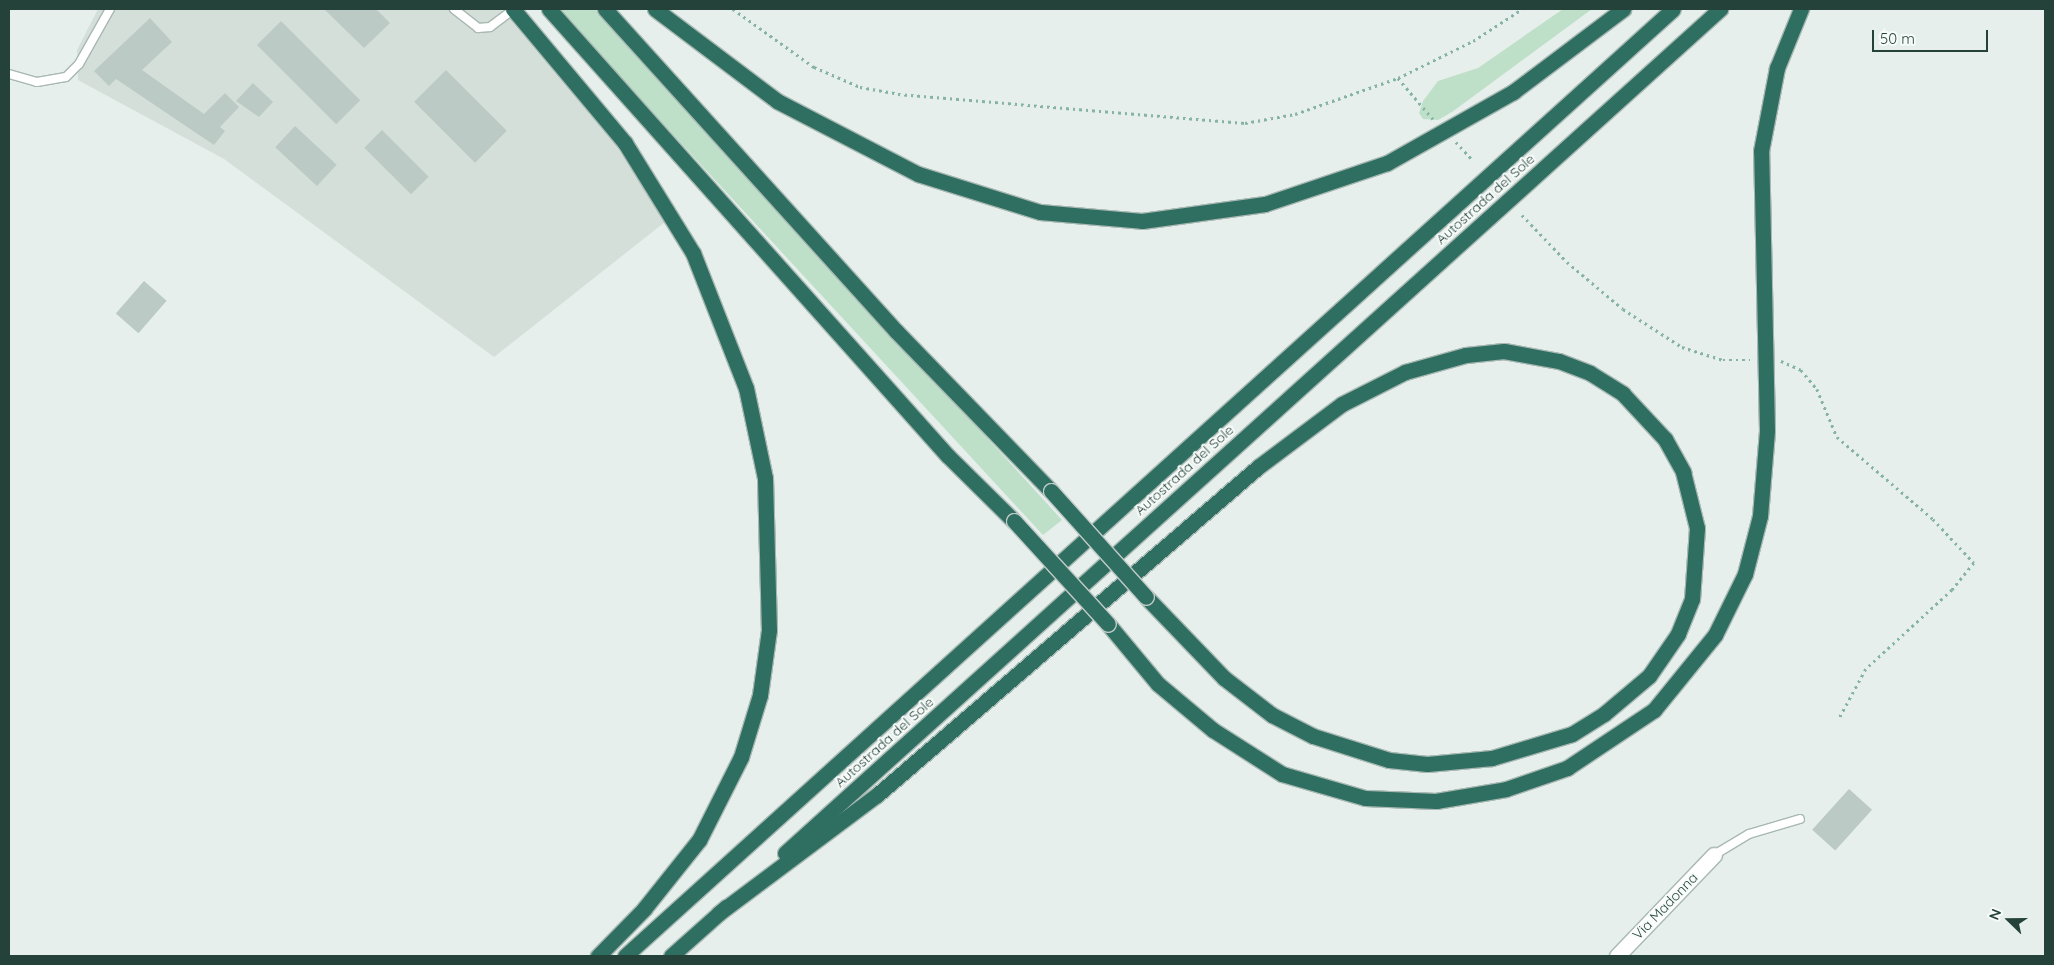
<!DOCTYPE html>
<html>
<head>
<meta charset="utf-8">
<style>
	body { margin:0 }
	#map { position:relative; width:2054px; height:965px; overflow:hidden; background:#e6efeb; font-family:Quicksand,sans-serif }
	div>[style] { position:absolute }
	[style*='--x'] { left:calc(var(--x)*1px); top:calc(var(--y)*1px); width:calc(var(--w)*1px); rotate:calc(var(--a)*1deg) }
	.built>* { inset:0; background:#d4dfda }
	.green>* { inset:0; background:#bfe0c8 }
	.building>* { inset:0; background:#bbcac4; transform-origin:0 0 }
	.path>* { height:2.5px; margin-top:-1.25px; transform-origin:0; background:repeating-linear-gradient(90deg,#86b3a5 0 2.5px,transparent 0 6.5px) }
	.roads { filter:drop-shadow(1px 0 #a8b8b2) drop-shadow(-1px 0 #a8b8b2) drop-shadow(0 1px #a8b8b2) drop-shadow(0 -1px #a8b8b2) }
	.lane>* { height:8px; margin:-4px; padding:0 4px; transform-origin:4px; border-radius:4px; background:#fff }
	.street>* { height:15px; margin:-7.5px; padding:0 7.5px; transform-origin:7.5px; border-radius:7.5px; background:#fff }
	.highway>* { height:15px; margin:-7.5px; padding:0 7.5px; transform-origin:7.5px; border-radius:7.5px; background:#2f6f62 }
	.bridges { filter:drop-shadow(1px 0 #c2cac8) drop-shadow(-1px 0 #c2cac8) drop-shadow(0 1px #c2cac8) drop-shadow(0 -1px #c2cac8) }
	.highway-bridge>* { height:15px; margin:-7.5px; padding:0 7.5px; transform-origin:7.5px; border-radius:7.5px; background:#2f6f62 }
	span { translate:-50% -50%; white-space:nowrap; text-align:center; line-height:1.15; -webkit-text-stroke:4px #f7fbf9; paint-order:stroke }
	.street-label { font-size:14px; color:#24423a }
	.frame { position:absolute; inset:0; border:10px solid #24423a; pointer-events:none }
	.north { position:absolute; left:1984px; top:895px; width:50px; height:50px; -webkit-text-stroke:4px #f7fbf9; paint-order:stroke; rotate:292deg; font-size:14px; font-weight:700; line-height:20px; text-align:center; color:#24423a }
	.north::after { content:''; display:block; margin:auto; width:18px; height:22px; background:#24423a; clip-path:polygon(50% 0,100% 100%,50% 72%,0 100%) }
	.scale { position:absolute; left:1872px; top:30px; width:116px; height:22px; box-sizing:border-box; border:2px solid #24423a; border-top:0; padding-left:6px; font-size:15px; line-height:18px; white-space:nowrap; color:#24423a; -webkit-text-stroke:4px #f7fbf9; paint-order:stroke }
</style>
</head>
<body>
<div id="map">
	<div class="built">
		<i style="clip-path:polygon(98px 9px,501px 9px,616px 146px,665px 222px,494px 357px,224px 159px,78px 80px,77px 50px)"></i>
	</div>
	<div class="green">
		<i style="clip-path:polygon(557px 9px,596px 9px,1062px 520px,1043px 535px)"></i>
		<i style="clip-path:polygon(1563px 9px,1592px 9px,1452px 112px,1438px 120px,1423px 119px,1419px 113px,1423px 101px,1438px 81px,1478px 68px)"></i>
	</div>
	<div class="building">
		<i style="clip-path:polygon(324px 9px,376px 9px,390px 23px,364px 48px)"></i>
		<i style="clip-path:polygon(150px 18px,172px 42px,142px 70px,204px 114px,225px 93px,239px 107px,220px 127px,225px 131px,214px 145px,116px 79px,109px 86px,94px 71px)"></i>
		<i style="left:281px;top:21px;width:112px;height:34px;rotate:45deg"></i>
		<i style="left:446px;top:70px;width:86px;height:45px;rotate:45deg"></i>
		<i style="clip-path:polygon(253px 83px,273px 102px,259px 117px,236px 101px)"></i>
		<i style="left:295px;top:126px;width:57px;height:29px;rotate:43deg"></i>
		<i style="left:382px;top:130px;width:66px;height:25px;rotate:45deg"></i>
		<i style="left:144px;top:281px;width:30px;height:43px;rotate:41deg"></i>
		<i style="left:1849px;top:789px;width:31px;height:55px;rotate:42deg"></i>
	</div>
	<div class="path">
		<i style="--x:733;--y:9;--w:100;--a:35.6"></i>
		<i style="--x:814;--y:67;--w:50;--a:23.5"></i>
		<i style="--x:860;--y:87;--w:39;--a:10"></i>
		<i style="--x:898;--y:94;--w:348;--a:4.8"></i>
		<i style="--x:1245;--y:123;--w:51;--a:-10.2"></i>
		<i style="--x:1295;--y:114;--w:109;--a:-19.3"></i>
		<i style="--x:1398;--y:78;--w:54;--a:49.5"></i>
		<i style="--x:1398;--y:78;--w:84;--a:-26.3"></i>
		<i style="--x:1473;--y:41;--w:59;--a:-33.1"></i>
		<i style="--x:1456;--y:142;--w:25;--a:47"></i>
		<i style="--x:1522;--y:215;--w:65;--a:46.2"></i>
		<i style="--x:1567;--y:262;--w:73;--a:40"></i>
		<i style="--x:1623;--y:309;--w:70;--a:32.8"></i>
		<i style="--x:1682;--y:347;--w:43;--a:17.6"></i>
		<i style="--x:1723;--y:360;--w:27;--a:0"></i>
		<i style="--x:1781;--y:361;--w:22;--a:24"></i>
		<i style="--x:1801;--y:370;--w:25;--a:50"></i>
		<i style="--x:1817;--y:389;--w:52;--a:67.4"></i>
		<i style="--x:1837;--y:437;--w:126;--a:40.5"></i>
		<i style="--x:1933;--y:519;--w:60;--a:47"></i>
		<i style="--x:1974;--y:563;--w:35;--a:129"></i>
		<i style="--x:1952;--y:590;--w:117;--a:137.4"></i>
		<i style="--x:1866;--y:669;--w:57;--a:118.4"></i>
	</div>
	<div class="roads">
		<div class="lane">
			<i style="--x:454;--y:9;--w:31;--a:38"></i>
			<i style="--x:478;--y:28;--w:12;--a:-5"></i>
			<i style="--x:490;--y:27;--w:21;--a:-37"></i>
			<i style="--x:9;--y:74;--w:29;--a:16"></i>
			<i style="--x:37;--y:82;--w:29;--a:-10"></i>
			<i style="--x:66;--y:77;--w:18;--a:-45"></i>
			<i style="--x:79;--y:64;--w:63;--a:-60.6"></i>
			<i style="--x:1714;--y:855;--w:41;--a:-31"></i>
			<i style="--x:1749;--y:834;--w:53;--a:-16.4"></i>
		</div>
		<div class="street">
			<i style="--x:1617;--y:956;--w:140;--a:-46.2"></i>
		</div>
		<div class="highway">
			<i style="--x:513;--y:9;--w:175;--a:50.1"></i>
			<i style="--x:625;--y:143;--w:129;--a:58.3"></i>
			<i style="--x:693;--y:253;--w:145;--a:68.6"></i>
			<i style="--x:746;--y:388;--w:92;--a:78.1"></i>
			<i style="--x:765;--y:478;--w:152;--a:88.5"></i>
			<i style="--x:769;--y:630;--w:66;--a:97.9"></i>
			<i style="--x:760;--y:695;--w:65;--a:107"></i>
			<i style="--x:741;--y:757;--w:93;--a:116.8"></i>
			<i style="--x:699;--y:840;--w:88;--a:128.6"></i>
			<i style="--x:644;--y:909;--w:66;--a:134.4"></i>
			<i style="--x:549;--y:9;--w:599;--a:48.25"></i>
			<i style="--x:948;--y:456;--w:93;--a:44.6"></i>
			<i style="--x:605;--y:9;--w:434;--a:47.9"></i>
			<i style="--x:896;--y:331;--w:223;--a:45.9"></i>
			<i style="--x:655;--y:9;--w:153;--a:37"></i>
			<i style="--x:777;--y:101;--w:159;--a:27.4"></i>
			<i style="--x:918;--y:174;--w:128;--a:17.3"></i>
			<i style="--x:1040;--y:212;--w:102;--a:5"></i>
			<i style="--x:1142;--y:221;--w:124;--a:-7.9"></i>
			<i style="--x:1265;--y:204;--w:129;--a:-18.6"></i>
			<i style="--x:1387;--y:163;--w:145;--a:-29.4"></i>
			<i style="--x:1513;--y:92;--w:138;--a:-37"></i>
			<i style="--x:1108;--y:624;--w:78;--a:50.2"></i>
			<i style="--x:1158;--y:684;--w:72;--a:39.9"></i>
			<i style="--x:1213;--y:730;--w:82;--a:32.5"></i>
			<i style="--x:1282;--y:774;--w:86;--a:16.1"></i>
			<i style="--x:1365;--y:798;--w:71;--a:2.4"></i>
			<i style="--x:1436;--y:801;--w:71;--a:-9.7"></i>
			<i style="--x:1506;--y:789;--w:65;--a:-19"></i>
			<i style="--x:1567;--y:768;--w:105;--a:-33.7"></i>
			<i style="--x:1654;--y:710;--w:97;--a:-50.9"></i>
			<i style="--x:1715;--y:635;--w:68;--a:-63.8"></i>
			<i style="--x:1745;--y:574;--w:60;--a:-75.5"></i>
			<i style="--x:1760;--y:516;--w:86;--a:-85.3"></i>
			<i style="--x:1767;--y:430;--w:279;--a:-91.2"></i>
			<i style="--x:1761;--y:151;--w:85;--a:-79.1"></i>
			<i style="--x:1777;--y:68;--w:64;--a:-67.9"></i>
			<i style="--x:785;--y:853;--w:1260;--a:-42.07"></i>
			<i style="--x:719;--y:913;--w:197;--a:-36.8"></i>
			<i style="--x:877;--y:795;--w:503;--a:-40.72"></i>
			<i style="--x:1258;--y:467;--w:105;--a:-36.9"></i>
			<i style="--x:1342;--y:404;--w:71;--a:-26.9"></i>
			<i style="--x:1405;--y:372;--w:63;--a:-15.6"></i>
			<i style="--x:1466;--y:355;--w:38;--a:-6"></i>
			<i style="--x:1504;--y:351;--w:56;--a:10.3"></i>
			<i style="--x:1559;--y:361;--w:33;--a:21"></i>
			<i style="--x:1590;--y:373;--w:39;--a:32"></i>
			<i style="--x:1623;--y:394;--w:62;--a:47"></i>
			<i style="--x:1665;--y:439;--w:38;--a:61"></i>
			<i style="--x:1683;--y:472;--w:58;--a:76"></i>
			<i style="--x:1697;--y:528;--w:71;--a:94"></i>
			<i style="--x:1692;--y:599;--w:38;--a:112"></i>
			<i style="--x:1678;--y:634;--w:51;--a:124.6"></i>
			<i style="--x:1649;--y:676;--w:59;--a:139.8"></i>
			<i style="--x:1604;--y:714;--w:38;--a:148"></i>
			<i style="--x:1572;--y:734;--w:84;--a:163.3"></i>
			<i style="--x:1492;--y:758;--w:65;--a:174.7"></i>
			<i style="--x:1427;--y:764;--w:38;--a:-174"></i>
			<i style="--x:1389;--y:760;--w:80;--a:-162.5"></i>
			<i style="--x:1313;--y:736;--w:46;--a:-152.9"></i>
			<i style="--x:1272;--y:715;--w:61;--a:-142.4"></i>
			<i style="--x:1224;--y:678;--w:112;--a:-133.9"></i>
			<i style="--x:625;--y:956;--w:1412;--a:-42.1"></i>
			<i style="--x:671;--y:956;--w:74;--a:-41.7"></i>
		</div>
	</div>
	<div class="bridges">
		<div class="highway-bridge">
			<i style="--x:1051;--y:491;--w:142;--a:48.1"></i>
			<i style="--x:1014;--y:521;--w:139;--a:47.6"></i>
		</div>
	</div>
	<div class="street-label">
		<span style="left:1485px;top:199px;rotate:-42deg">Autostrada del Sole</span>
		<span style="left:1184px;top:470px;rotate:-42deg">Autostrada del Sole</span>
		<span style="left:884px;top:742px;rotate:-42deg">Autostrada del Sole</span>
		<span style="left:1665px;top:906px;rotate:-46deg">Via Madonna</span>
	</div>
	<div class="frame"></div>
	<div class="north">N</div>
	<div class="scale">50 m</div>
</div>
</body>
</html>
